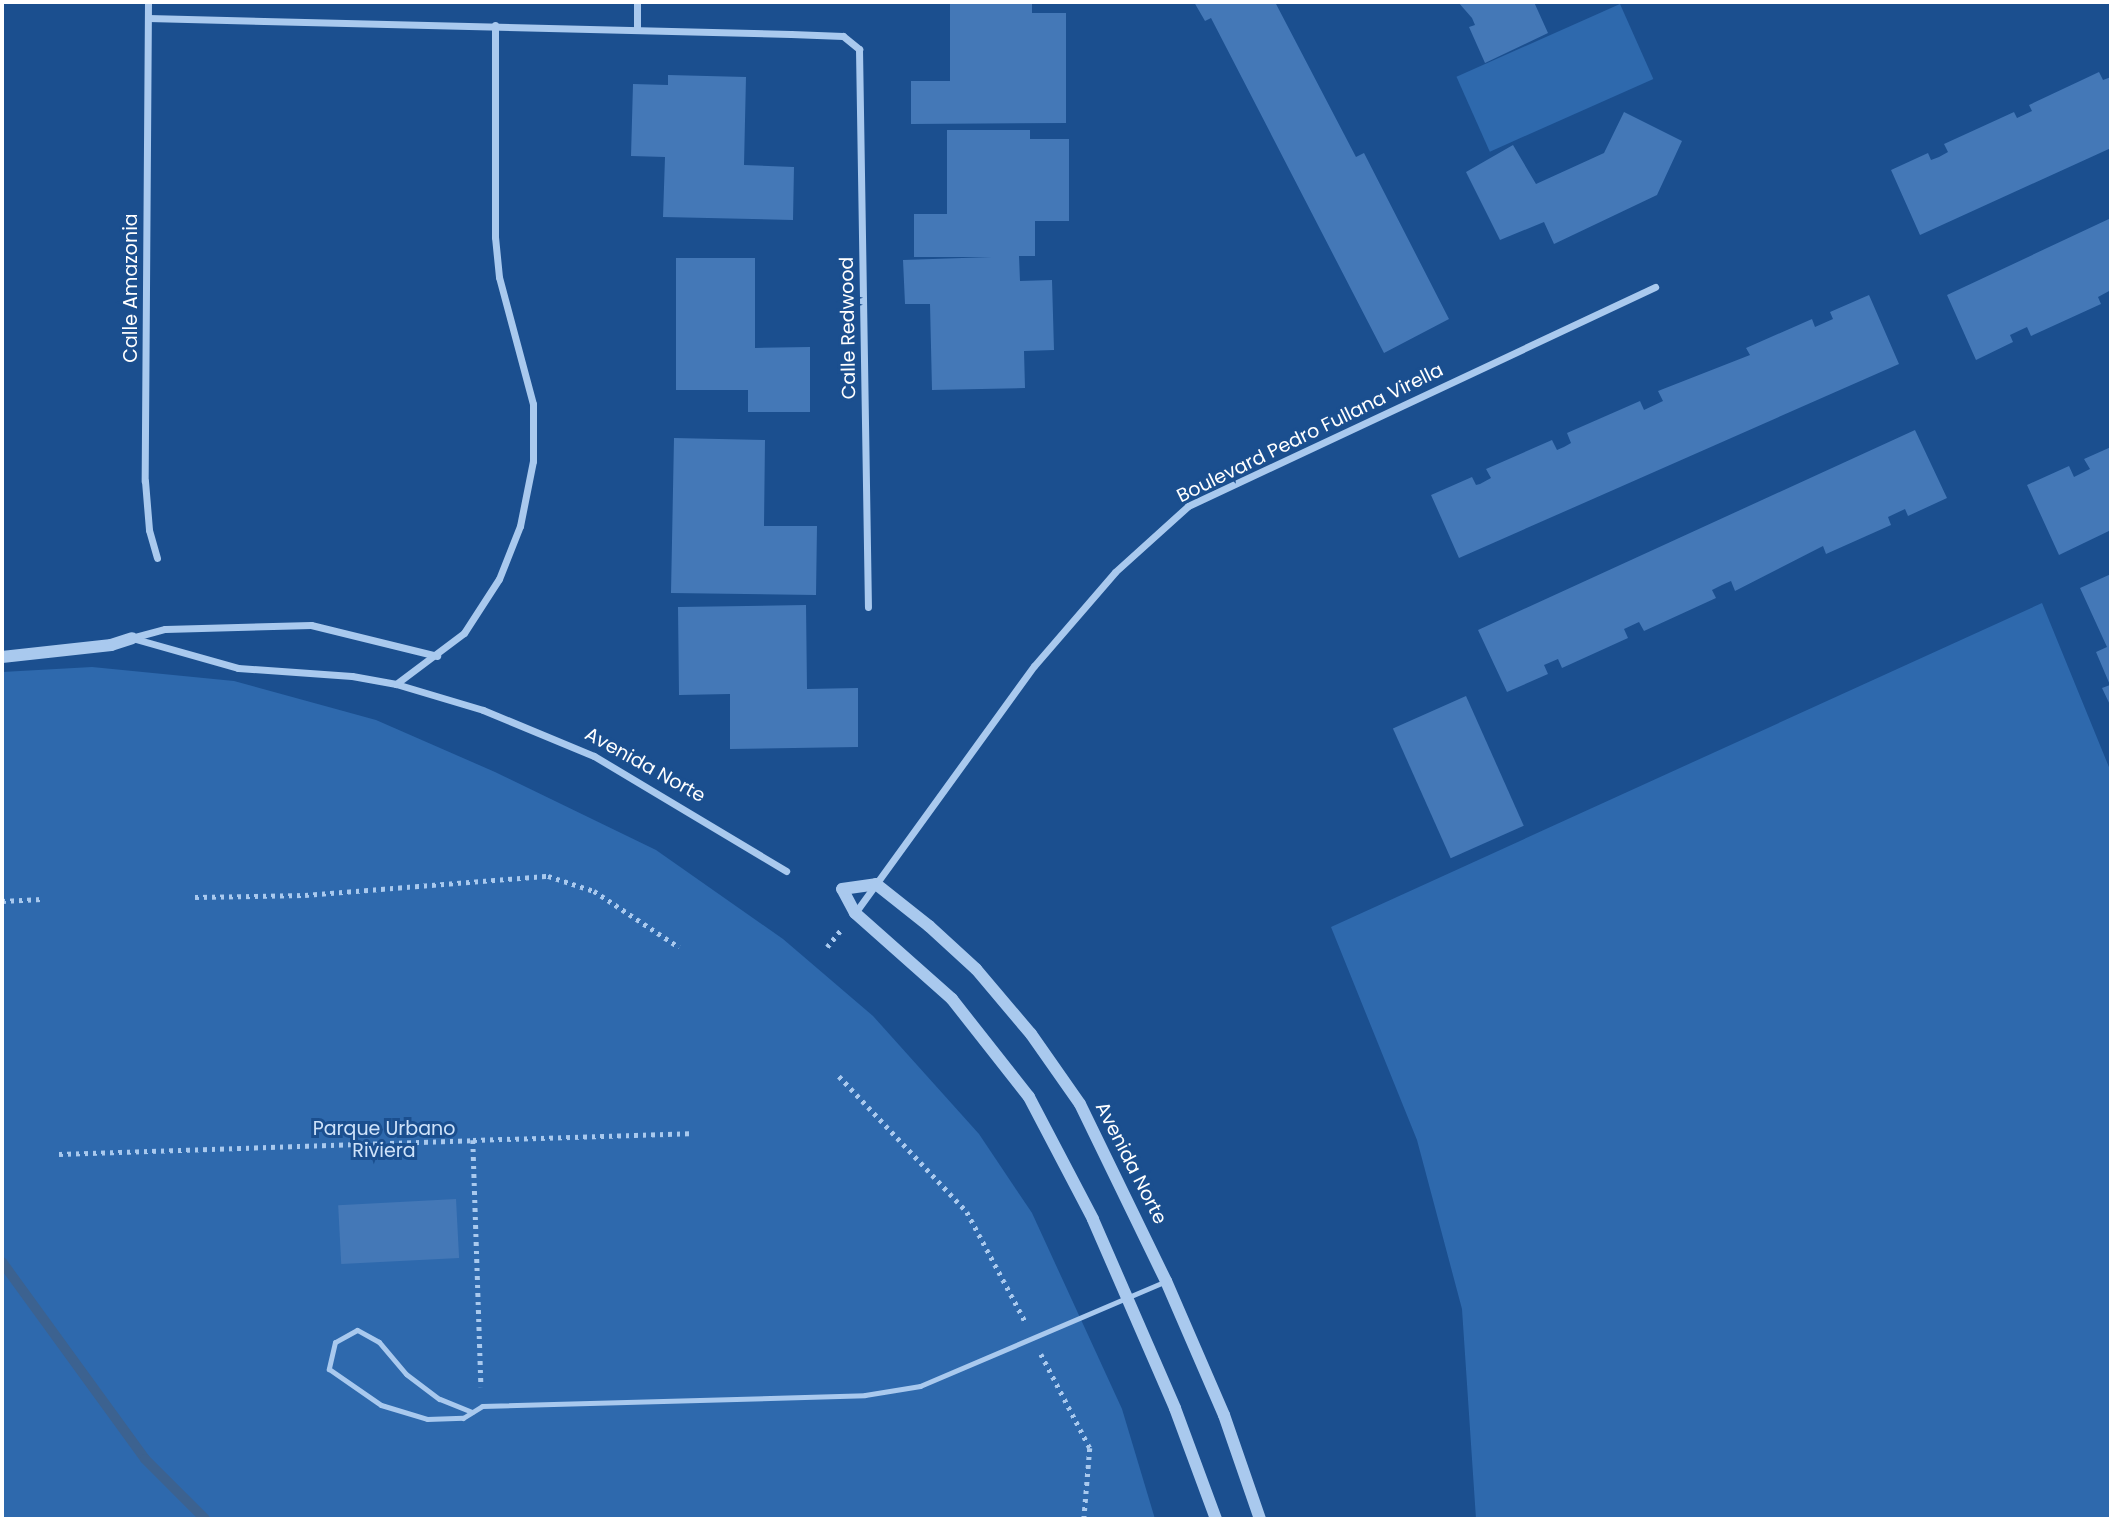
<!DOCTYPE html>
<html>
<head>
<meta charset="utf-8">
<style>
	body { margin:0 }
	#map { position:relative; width:2113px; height:1521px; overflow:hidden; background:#1b4f8f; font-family:Poppins,sans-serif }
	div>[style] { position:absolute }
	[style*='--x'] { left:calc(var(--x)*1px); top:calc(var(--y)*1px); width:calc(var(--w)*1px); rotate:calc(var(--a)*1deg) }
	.green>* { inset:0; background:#2e69ad; transform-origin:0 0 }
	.stream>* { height:10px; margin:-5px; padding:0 5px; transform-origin:5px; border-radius:5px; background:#3c6290 }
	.building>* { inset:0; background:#4478b7; transform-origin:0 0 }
	.path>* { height:4.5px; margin-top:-2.25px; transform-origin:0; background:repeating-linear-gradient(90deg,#a9c9ee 0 3.5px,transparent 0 8.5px) }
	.service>* { height:5px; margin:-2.5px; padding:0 2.5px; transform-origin:2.5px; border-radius:2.5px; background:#a9c9ee }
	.minor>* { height:7px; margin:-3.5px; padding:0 3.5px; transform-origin:3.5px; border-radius:3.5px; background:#a9c9ee }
	.tertiary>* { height:12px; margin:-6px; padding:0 6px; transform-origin:6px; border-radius:6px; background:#a9c9ee }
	span { translate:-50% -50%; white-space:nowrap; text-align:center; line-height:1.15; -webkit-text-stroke:6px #1b4f8f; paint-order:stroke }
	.street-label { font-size:19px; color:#fff }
	.park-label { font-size:19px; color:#cfe3fa }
	.frame { position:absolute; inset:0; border:4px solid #fff; pointer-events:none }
</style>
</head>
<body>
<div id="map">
	<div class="green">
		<i style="left:1620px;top:4px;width:82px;height:179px;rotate:66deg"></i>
		<i style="clip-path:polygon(2042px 603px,2111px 772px,2111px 1519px,1476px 1519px,1462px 1309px,1417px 1140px,1331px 927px)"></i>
		<i style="clip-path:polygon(92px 667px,234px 681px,376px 720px,495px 772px,656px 850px,783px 939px,873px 1016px,979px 1134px,1032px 1213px,1122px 1409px,1155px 1519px,2px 1519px,2px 672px)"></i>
	</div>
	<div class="stream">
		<i style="--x:2;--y:1262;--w:243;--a:54"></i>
		<i style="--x:145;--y:1459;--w:85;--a:45"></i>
	</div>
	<div class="building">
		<i style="clip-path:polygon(950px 2px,1032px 2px,1032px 13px,1066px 13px,1066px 123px,911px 124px,911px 81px,950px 81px)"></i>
		<i style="clip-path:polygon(1194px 2px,1275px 2px,1356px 157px,1364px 153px,1449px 319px,1384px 353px,1211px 18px,1205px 21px)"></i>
		<i style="clip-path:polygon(1458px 2px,1534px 2px,1548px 33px,1485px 63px,1469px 27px,1475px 25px,1472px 18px)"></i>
		<i style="clip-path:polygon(2099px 72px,2103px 80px,2111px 77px,2111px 148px,1920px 235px,1891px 170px,1928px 153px,1931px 160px,1939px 157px,1948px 152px,1944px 144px,2014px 112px,2017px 118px,2032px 111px,2029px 105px)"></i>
		<i style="clip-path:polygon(668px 75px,746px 77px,744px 165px,794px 167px,793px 220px,663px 217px,665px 157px,631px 156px,633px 84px,668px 85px)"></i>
		<i style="clip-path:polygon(1624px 112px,1682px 141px,1657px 195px,1554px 244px,1544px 222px,1500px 240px,1466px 172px,1513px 145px,1536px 184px,1604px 153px)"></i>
		<i style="clip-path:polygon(947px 130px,1030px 130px,1030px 139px,1069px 139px,1069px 221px,1035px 221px,1035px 256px,1019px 256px,1020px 281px,1052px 280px,1054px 350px,1024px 351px,1025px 388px,932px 390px,930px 304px,905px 304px,903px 260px,992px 257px,914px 257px,914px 214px,947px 214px)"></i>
		<i style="clip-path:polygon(2111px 218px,2111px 290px,2098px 297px,2101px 304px,2031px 336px,2027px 327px,2010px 335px,2013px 342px,1976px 360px,1947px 295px)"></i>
		<i style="clip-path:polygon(676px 258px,755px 258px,755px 348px,810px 347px,810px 412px,748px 412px,748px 390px,676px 390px)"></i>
		<i style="clip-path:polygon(1869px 295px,1899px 364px,1459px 558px,1431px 495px,1472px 477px,1476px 485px,1480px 484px,1491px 478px,1486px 469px,1552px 440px,1557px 450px,1564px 447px,1571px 443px,1567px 433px,1640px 401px,1644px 410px,1663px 401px,1658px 391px,1750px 355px,1746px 348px,1812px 319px,1815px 327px,1833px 319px,1830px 312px)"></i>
		<i style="clip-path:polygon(1915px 430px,1947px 498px,1908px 516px,1905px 509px,1888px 517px,1891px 525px,1826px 554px,1823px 546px,1735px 591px,1731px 581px,1722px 585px,1712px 590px,1716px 598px,1644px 631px,1639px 622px,1624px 629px,1628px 638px,1562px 668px,1558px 659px,1544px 665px,1548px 674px,1507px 692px,1478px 630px)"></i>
		<i style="clip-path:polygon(674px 438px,765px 440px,764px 526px,817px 526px,816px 595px,671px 593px)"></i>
		<i style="clip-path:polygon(2111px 447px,2111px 530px,2059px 555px,2027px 485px,2069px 466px,2074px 477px,2090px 469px,2084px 459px)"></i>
		<i style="clip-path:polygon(2111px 574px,2111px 707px,2102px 688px,2110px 685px,2096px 652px,2107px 647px,2080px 588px)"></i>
		<i style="clip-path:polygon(806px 605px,807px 689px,858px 688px,858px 747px,730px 749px,730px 694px,679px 695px,678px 607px)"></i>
		<i style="left:1466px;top:696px;width:142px;height:80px;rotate:66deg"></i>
		<i style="left:456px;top:1199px;width:59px;height:118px;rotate:87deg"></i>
	</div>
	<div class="path">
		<i style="--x:195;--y:897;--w:110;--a:-1"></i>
		<i style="--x:305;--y:895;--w:244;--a:-4.5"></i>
		<i style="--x:548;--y:876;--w:48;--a:18.1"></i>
		<i style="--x:594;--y:891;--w:102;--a:33.4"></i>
		<i style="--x:2;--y:901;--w:40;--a:-2.9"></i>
		<i style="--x:827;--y:947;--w:21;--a:-51"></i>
		<i style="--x:839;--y:1076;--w:187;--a:46.7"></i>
		<i style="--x:967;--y:1212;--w:123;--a:62"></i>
		<i style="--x:473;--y:1140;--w:217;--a:-1.8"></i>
		<i style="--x:59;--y:1154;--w:414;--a:-1.9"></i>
		<i style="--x:473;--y:1140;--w:247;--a:88.1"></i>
		<i style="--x:1041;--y:1354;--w:106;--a:62.5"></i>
		<i style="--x:1090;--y:1448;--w:71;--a:94.8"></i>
	</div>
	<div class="service">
		<i style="--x:472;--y:1412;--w:35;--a:-158"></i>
		<i style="--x:439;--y:1399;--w:41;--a:-142.9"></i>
		<i style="--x:406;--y:1374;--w:42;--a:-130.2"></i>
		<i style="--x:379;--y:1342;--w:25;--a:-151"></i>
		<i style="--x:357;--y:1330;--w:25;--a:151"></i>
		<i style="--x:335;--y:1342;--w:28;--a:103"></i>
		<i style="--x:329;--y:1369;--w:63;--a:34.7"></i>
		<i style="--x:381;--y:1405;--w:48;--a:16.9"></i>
		<i style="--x:427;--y:1419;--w:36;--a:-2"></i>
		<i style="--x:463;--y:1418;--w:22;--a:-32"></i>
		<i style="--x:482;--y:1406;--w:383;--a:-1.6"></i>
		<i style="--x:865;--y:1395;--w:56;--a:-9.3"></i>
		<i style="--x:920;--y:1386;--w:267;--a:-23.1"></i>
	</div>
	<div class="minor">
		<i style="--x:148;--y:2;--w:479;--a:90.4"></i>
		<i style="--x:145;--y:481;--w:49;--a:85.3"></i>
		<i style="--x:149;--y:530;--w:29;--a:74"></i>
		<i style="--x:148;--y:18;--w:643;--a:1.43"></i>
		<i style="--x:791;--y:34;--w:52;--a:2.2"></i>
		<i style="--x:843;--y:36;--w:21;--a:39"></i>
		<i style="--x:859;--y:49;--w:558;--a:89.08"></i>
		<i style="--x:637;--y:29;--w:27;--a:-90"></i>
		<i style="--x:135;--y:637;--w:31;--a:-15"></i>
		<i style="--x:165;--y:629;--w:146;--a:-1.6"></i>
		<i style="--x:311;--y:625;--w:130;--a:13.8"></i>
		<i style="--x:132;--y:638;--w:110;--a:15.8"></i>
		<i style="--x:238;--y:668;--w:114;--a:4"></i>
		<i style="--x:352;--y:676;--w:45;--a:10.3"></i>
		<i style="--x:396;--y:684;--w:91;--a:16.6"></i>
		<i style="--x:483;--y:710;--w:120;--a:22.5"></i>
		<i style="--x:594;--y:756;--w:224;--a:30.9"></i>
		<i style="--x:396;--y:684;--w:85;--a:-36.9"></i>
		<i style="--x:464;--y:633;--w:64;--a:-57.1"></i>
		<i style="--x:499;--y:579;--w:57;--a:-68.4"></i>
		<i style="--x:520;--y:526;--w:66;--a:-78.7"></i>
		<i style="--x:533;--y:461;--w:57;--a:-90"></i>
		<i style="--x:533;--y:404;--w:131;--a:-105"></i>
		<i style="--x:499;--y:277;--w:40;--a:-95.7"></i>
		<i style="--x:495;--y:237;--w:212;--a:-90"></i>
		<i style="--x:855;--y:913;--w:305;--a:-54.1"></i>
		<i style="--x:1034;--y:666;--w:124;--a:-49.2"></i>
		<i style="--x:1115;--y:572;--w:98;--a:-42.1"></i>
		<i style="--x:1188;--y:506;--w:516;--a:-25.12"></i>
	</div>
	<div class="tertiary">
		<i style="--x:2;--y:657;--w:110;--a:-6.3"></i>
		<i style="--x:111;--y:645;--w:22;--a:-18"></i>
		<i style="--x:1216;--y:1519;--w:118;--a:-110.3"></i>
		<i style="--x:1175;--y:1408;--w:206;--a:-113.5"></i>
		<i style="--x:1093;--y:1219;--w:138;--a:-117.7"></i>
		<i style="--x:1029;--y:1097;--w:125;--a:-128.2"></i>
		<i style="--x:952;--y:999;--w:130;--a:-138.4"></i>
		<i style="--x:855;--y:913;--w:27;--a:-118"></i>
		<i style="--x:842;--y:889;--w:34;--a:-8"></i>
		<i style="--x:876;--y:884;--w:68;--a:38.4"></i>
		<i style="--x:929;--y:926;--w:64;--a:42.5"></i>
		<i style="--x:976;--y:969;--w:85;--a:49.8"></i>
		<i style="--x:1031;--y:1034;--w:85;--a:55"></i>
		<i style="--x:1080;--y:1104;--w:197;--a:64.1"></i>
		<i style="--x:1166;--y:1281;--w:146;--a:66.6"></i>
		<i style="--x:1224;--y:1415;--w:110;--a:70.9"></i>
	</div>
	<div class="street-label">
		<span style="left:131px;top:288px;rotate:-90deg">Calle Amazonia</span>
		<span style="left:848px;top:328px;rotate:-91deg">Calle Redwood</span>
		<span style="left:1310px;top:433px;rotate:-26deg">Boulevard Pedro Fullana Virella</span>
		<span style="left:645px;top:765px;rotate:29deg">Avenida Norte</span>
		<span style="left:1131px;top:1163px;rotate:63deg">Avenida Norte</span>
	</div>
	<div class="park-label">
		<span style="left:384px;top:1140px">Parque Urbano<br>Riviera</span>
	</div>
	<div class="frame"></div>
</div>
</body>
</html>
